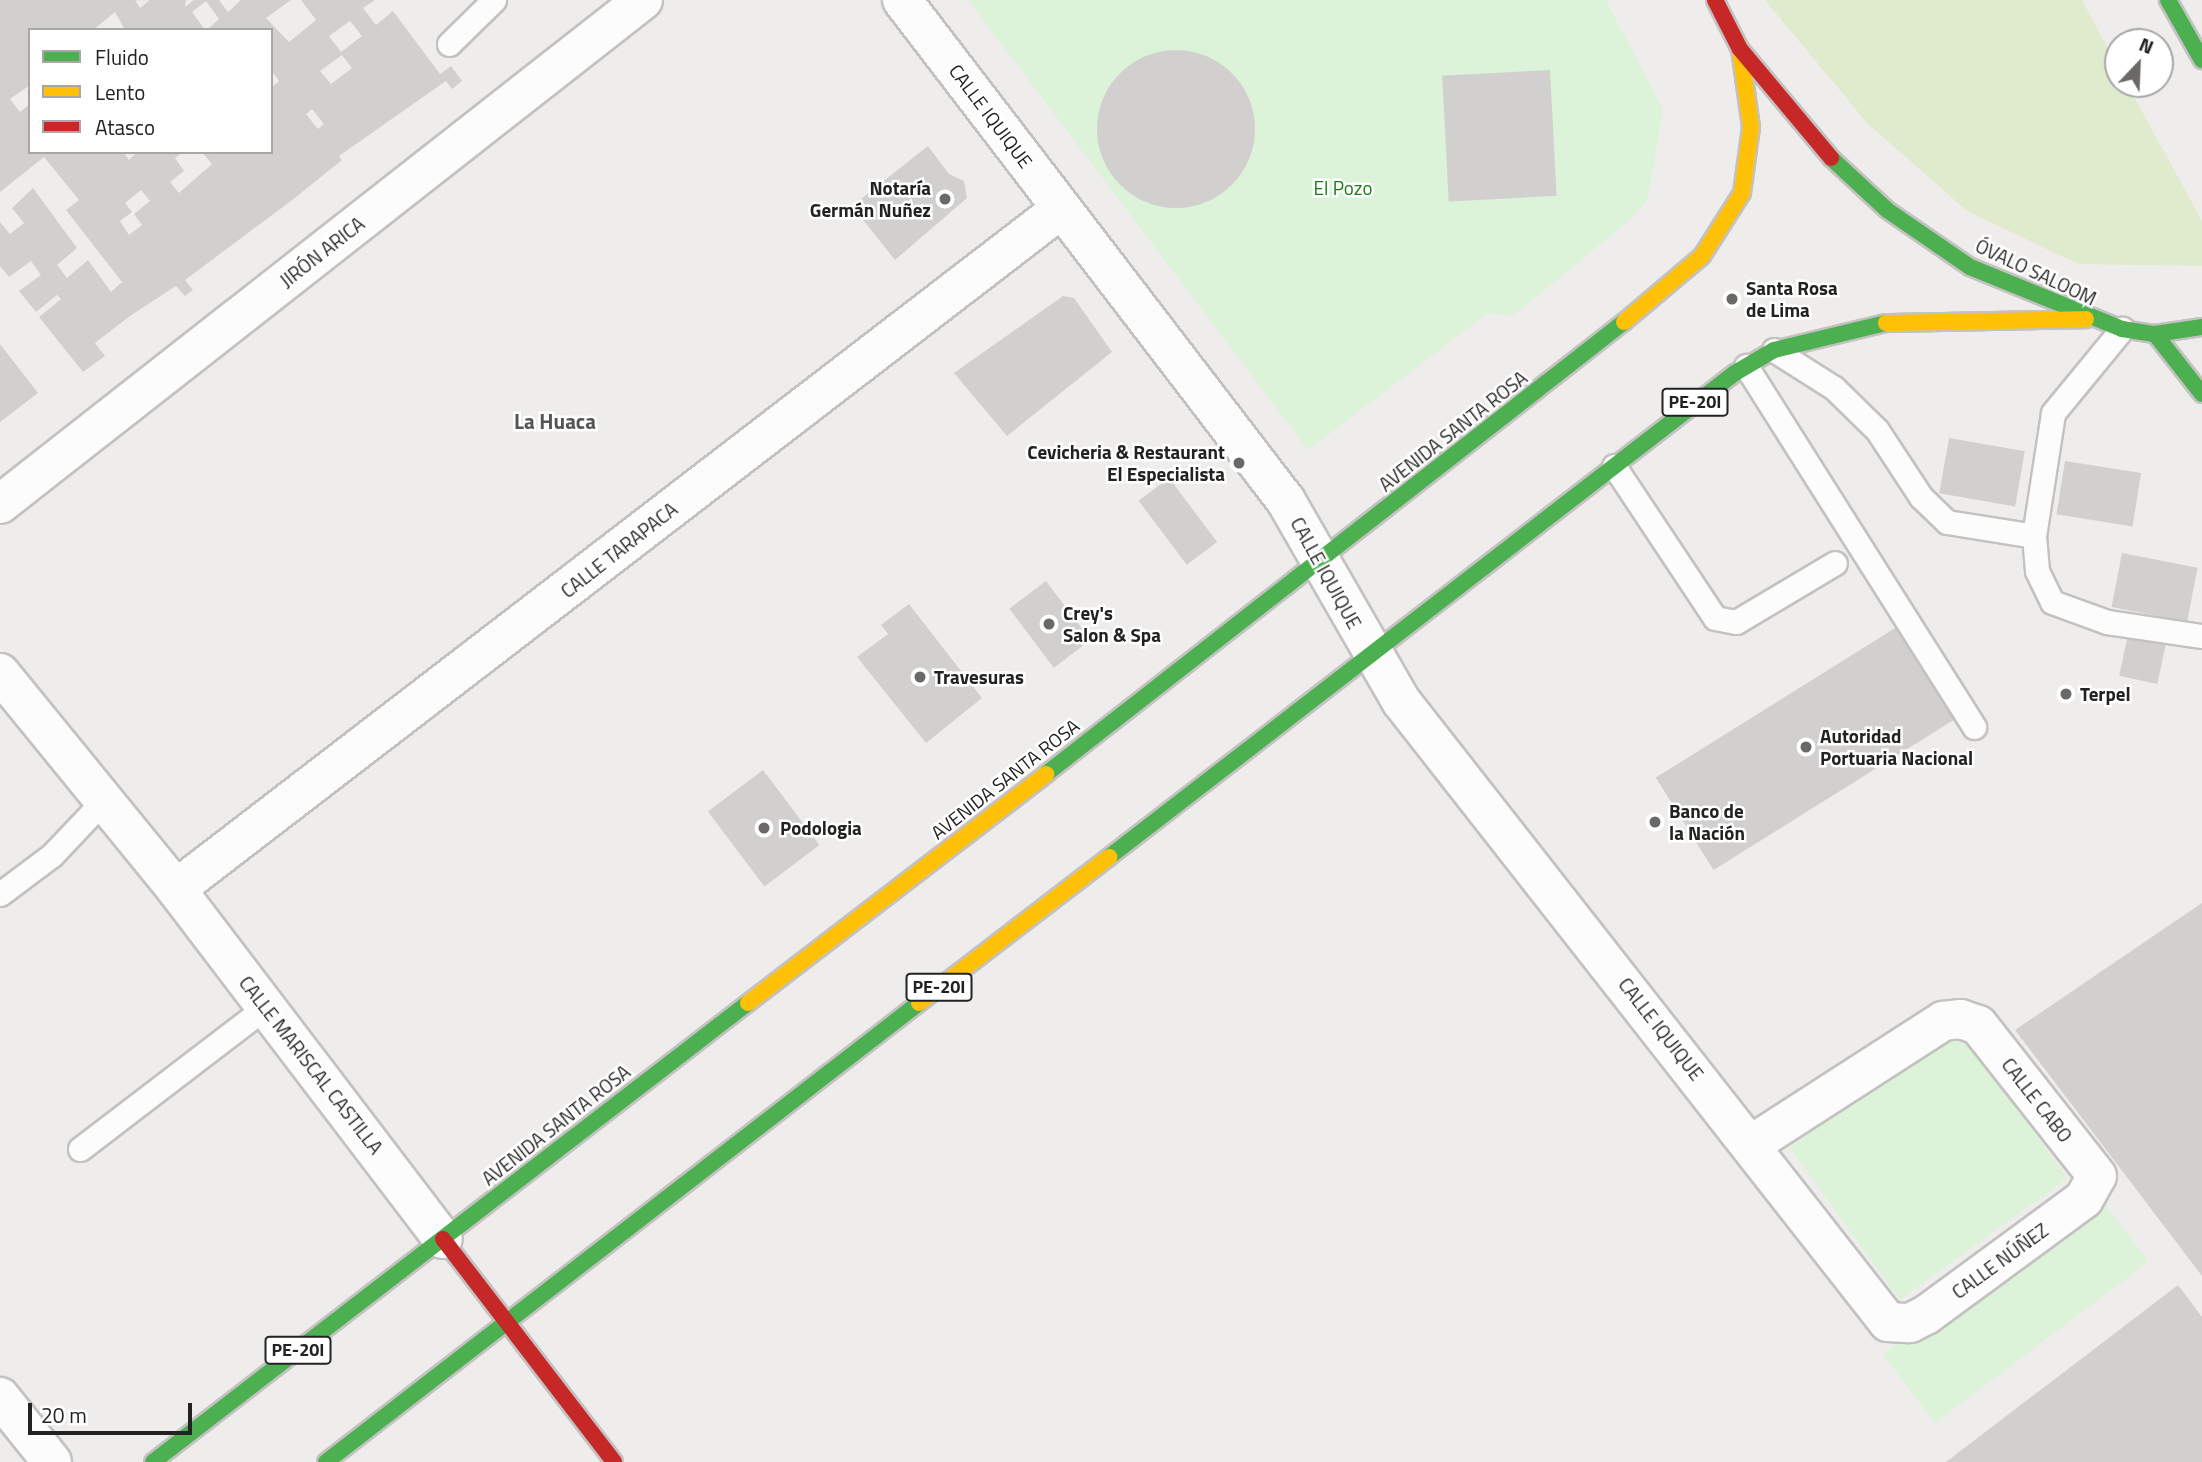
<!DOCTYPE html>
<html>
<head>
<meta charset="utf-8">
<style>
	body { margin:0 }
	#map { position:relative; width:2202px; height:1462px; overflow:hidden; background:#efedeb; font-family:"Titillium Web",sans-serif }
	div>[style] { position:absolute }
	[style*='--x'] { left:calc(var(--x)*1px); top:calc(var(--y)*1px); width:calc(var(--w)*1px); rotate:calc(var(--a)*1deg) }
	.grass>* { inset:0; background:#e0eacd }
	.park>* { inset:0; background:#dcf2d9; transform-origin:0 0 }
	.building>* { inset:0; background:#d2d0ce; transform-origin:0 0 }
	.round { border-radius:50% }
	.roads { filter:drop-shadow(2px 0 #c3c2c1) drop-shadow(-2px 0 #c3c2c1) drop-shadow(0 2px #c3c2c1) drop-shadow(0 -2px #c3c2c1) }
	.lane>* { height:23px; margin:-11.5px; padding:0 11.5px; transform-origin:11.5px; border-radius:11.5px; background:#fdfcfc }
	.street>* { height:38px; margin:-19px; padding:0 19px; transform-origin:19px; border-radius:19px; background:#fdfcfc }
	.fast>* { height:16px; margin:-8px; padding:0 8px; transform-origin:8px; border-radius:8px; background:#4caf50 }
	.slow>* { height:16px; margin:-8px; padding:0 8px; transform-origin:8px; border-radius:8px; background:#ffc107 }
	.jam>* { height:16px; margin:-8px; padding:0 8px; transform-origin:8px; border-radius:8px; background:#c62828 }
	.dots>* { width:19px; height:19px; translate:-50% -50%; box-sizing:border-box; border:4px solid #fff; border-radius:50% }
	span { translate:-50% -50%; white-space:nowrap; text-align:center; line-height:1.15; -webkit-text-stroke:5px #fff; paint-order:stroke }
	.shield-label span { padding:2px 5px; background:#fff; border:2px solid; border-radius:5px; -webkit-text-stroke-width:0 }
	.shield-label { font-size:18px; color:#222; font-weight:700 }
	.street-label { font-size:19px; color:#222 }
	.poi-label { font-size:19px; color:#222; font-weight:700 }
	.right { translate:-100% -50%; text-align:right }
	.left { translate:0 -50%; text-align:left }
	.park-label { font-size:19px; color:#197b14 }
	.neighbourhood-label { font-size:21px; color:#555; font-weight:700 }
	.legend { position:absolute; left:28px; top:28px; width:245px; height:126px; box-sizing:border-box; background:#fff; border:2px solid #a7a7a7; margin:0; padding:9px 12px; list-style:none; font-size:21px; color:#222 }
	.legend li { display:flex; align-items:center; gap:14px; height:35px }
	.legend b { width:35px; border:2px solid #a7a7a7 }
	.north { position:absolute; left:2104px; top:28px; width:70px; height:70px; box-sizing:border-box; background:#fff; border:2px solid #a7a7a7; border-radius:50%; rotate:23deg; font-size:19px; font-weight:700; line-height:28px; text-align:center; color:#222 }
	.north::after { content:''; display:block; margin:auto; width:24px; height:32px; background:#6a6968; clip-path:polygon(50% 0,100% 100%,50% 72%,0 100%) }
	.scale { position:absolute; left:28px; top:1403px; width:164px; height:32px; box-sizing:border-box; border:4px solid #222; border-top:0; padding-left:9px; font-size:21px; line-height:24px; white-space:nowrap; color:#222; -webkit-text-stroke:5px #fff; paint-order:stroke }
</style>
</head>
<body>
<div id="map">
	<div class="grass">
		<i style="clip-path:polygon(1765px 0,2082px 0,2118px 67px,2118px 84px,2127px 84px,2202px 221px,2202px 266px,2078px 264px,1967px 211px,1868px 124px)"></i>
	</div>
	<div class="park">
		<i style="clip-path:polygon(968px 0,1606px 0,1663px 110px,1648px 199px,1631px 219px,1513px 316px,1488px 313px,1308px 450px)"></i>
		<i style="left:1957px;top:1026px;width:188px;height:207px;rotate:54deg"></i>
		<i style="left:2097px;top:1193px;width:86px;height:268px;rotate:53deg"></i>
	</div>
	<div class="building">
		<i style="clip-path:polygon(evenodd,0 0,135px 0,140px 8px,150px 0,186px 0,185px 7px,194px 0,219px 0,228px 12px,241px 0,291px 0,266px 18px,289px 42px,316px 20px,301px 0,375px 0,363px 8px,376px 25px,393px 11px,440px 74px,451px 66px,462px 81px,452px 89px,446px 81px,339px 156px,342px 160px,291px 201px,185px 280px,193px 290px,185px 296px,176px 286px,130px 316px,95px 343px,105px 356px,83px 372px,39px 317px,61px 299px,57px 295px,36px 312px,19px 291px,41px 275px,31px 261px,9px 277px,0 266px,0 222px,10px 234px,24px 223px,12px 208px,33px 188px,77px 248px,57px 265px,67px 278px,88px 260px,111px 292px,122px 282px,66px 210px,79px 200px,44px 157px,0 192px,0 0,206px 1px,219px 19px,207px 30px,271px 30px,271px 70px,279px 81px,271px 88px,271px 152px,202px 152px,212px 164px,179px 193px,170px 182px,184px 171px,175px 158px,183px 152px,137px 152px,129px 160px,123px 152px,30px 152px,30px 104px,20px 112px,10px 99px,30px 85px,30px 30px,93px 30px,115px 12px,125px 30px,205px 30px,192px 12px,206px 1px,0 0,350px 21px,362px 36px,341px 52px,329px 36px,350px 21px,0 0,342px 55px,352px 68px,331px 84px,320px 71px,342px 55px,0 0,312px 109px,324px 124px,318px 129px,306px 114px,312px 109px,0 0,141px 190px,150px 201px,134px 214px,142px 225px,129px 235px,120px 221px,132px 212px,125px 203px,141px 190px)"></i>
		<i class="round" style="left:1097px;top:50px;width:158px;height:158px"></i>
		<i style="left:1550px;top:70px;width:126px;height:108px;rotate:87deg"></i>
		<i style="clip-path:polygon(928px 146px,949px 174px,964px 181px,967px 198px,895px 260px,852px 206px)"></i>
		<i style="clip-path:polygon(1063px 296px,1074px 298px,1112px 352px,1007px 436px,954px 373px)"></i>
		<i style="clip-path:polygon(0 344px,38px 393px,0 422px)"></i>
		<i style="left:1949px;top:438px;width:77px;height:56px;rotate:10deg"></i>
		<i style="left:2065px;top:461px;width:77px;height:54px;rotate:9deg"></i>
		<i style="left:1169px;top:478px;width:80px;height:38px;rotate:53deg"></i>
		<i style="left:2122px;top:553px;width:77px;height:55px;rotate:11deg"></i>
		<i style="left:1046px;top:581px;width:74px;height:46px;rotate:53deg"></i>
		<i style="clip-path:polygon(909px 604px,982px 698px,926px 743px,857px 657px,888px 634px,881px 625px)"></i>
		<i style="left:1900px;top:625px;width:109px;height:288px;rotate:58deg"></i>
		<i style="left:2130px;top:625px;width:39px;height:52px;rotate:12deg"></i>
		<i style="left:763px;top:770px;width:94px;height:69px;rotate:53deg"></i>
		<i style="clip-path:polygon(2202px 903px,2202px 1276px,2015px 1030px)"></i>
		<i style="clip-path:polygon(2178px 1285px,2202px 1317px,2202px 1462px,1946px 1462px)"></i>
	</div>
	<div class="roads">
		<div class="lane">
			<i style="--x:449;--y:44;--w:63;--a:-44.4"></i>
			<i style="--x:1774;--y:350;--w:71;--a:32.3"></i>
			<i style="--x:1834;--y:388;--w:60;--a:44.3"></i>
			<i style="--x:1877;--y:430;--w:80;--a:56.7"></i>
			<i style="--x:1921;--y:497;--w:36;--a:44"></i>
			<i style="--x:1947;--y:522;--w:88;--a:9.1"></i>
			<i style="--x:2034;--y:536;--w:124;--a:-81.2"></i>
			<i style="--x:2053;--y:413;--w:109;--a:-50.6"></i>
			<i style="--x:1746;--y:366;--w:427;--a:57.7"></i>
			<i style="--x:1614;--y:466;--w:182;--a:56.4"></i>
			<i style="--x:1715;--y:618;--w:21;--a:11"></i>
			<i style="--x:1736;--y:622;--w:115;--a:-30.8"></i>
			<i style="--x:2034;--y:536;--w:35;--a:85"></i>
			<i style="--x:2037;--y:571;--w:34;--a:64"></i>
			<i style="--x:2052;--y:602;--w:59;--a:20"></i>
			<i style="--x:2107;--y:622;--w:96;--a:8.4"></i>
			<i style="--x:0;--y:894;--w:65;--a:-36.9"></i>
			<i style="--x:52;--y:855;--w:76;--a:-46.6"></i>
			<i style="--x:80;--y:1149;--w:234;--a:-37.4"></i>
		</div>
		<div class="street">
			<i style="--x:902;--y:0;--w:631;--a:52.53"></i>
			<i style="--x:1286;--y:501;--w:231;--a:60.1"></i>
			<i style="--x:1401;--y:701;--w:789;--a:51.9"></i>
			<i style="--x:1888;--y:1322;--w:22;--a:3"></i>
			<i style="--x:1910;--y:1323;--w:18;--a:-27"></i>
			<i style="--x:1926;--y:1315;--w:196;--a:-36.3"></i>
			<i style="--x:2084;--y:1199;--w:26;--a:-61"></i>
			<i style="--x:2097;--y:1176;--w:192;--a:-128.2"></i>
			<i style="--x:1978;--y:1025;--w:18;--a:-161"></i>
			<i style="--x:1961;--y:1019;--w:18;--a:174"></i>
			<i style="--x:1943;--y:1021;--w:227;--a:147.2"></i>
			<i style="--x:0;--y:504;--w:817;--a:-38.09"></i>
			<i style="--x:0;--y:673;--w:279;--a:50.8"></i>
			<i style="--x:176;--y:889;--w:440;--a:52.7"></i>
			<i style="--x:176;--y:889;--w:1116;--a:-37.54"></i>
			<i style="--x:0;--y:1397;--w:83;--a:51.3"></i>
		</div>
		<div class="fast">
			<i style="--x:2168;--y:0;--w:69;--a:60.5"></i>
			<i style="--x:1831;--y:158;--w:76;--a:42.9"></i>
			<i style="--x:1887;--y:210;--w:101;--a:34.5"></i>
			<i style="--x:1970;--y:267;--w:164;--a:22.2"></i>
			<i style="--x:2122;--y:329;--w:33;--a:9"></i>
			<i style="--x:2155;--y:334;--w:48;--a:-8.5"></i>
			<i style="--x:2155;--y:334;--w:76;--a:51.9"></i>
			<i style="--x:1046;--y:774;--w:734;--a:-38.03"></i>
			<i style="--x:1109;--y:857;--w:791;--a:-37.71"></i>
			<i style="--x:1735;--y:373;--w:45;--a:-30.5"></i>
			<i style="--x:1774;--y:350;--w:115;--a:-13.6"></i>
			<i style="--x:153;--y:1462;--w:751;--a:-37.65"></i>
			<i style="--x:326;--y:1462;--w:750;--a:-37.74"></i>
		</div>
		<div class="slow">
			<i style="--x:1624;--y:322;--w:102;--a:-40.2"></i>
			<i style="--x:1702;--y:256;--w:75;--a:-57.6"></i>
			<i style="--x:1742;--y:193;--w:67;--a:-82.2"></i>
			<i style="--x:1751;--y:127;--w:79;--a:-98"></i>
			<i style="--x:1886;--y:323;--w:200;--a:-1.1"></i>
			<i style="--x:748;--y:1003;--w:376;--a:-37.5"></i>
			<i style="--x:919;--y:1003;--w:240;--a:-37.5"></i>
		</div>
		<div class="jam">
			<i style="--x:1715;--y:0;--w:55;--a:63"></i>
			<i style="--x:1740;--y:49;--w:142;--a:50.1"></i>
			<i style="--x:443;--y:1239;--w:281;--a:52.5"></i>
		</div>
	</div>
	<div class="dots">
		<i style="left:945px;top:199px;background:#6a6968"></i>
		<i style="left:1732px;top:299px;background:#6a6968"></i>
		<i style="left:1239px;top:463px;background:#6a6968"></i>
		<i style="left:1049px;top:624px;background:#6a6968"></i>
		<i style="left:920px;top:677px;background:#6a6968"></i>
		<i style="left:2066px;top:694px;background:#6a6968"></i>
		<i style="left:1806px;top:747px;background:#6a6968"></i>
		<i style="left:1655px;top:822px;background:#6a6968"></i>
		<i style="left:764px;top:828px;background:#6a6968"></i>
	</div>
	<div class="shield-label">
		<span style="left:1695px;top:402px">PE-20I</span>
		<span style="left:939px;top:987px">PE-20I</span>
		<span style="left:298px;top:1350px">PE-20I</span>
	</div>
	<div class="street-label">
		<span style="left:991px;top:116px;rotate:53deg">CALLE IQUIQUE</span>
		<span style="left:322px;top:252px;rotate:-38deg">JIRÓN ARICA</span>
		<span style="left:2036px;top:272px;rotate:25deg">ÓVALO SALOOM</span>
		<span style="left:1453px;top:431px;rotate:-38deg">AVENIDA SANTA ROSA</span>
		<span style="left:619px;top:550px;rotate:-38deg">CALLE TARAPACA</span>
		<span style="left:1326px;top:573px;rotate:61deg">CALLE IQUIQUE</span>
		<span style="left:1005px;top:779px;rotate:-38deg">AVENIDA SANTA ROSA</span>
		<span style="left:1661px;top:1029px;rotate:52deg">CALLE IQUIQUE</span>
		<span style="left:311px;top:1065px;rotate:52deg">CALLE MARISCAL CASTILLA</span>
		<span style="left:2037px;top:1100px;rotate:52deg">CALLE CABO</span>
		<span style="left:556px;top:1125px;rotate:-38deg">AVENIDA SANTA ROSA</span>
		<span style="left:2000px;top:1261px;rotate:-36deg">CALLE NÚÑEZ</span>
	</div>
	<div class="poi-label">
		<span class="right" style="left:931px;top:199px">Notaría<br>Germán Nuñez</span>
		<span class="left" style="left:1746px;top:299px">Santa Rosa<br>de Lima</span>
		<span class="right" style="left:1225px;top:463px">Cevicheria &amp; Restaurant<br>El Especialista</span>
		<span class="left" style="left:1063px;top:624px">Crey's<br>Salon &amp; Spa</span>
		<span class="left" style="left:934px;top:677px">Travesuras</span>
		<span class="left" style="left:2080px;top:694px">Terpel</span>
		<span class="left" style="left:1820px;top:747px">Autoridad<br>Portuaria Nacional</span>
		<span class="left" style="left:1669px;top:822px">Banco de<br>la Nación</span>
		<span class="left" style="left:780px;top:828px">Podologia</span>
	</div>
	<div class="park-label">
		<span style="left:1343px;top:188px">El Pozo</span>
	</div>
	<div class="neighbourhood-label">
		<span style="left:555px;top:421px">La Huaca</span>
	</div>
	<ul class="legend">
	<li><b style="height:9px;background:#4caf50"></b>Fluido</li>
	<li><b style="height:9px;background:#ffc107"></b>Lento</li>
	<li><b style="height:9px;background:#c62828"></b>Atasco</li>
	</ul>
	<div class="north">N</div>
	<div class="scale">20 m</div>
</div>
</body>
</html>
